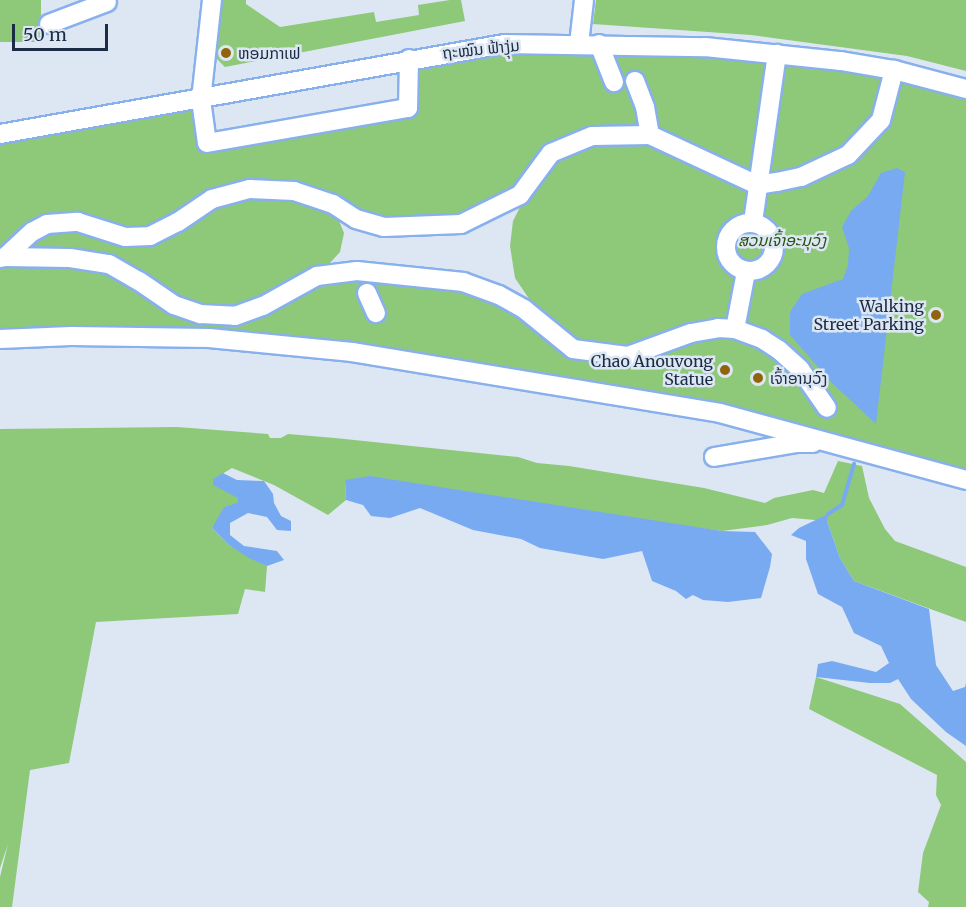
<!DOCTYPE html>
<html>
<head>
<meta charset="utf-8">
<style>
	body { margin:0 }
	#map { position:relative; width:966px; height:907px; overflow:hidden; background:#dde6f3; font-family:Merriweather,"Noto Sans Lao",serif }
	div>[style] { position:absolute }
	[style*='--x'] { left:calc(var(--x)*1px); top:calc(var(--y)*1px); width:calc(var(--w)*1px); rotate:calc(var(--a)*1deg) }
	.green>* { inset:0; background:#8ec879; transform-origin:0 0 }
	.water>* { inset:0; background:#78aaf2 }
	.stream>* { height:4px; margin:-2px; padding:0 2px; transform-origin:2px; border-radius:2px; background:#78aaf2 }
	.roads { filter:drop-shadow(2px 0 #88b0ec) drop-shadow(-2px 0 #88b0ec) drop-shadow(0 2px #88b0ec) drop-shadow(0 -2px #88b0ec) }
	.minor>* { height:18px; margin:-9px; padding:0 9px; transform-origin:9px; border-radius:9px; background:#fff }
	.minor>.ring { margin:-9px; padding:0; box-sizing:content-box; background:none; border:18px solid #fff; border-radius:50% }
	.dots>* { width:16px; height:16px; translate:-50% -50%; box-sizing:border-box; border:3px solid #dde6f3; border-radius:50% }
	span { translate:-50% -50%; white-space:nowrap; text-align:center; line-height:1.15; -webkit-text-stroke:5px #dde6f3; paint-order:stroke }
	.street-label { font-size:16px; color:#1c2c44 }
	.poi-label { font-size:16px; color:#1c2c44 }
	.left { translate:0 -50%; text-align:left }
	.right { translate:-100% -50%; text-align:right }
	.park-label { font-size:16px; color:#265312; font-style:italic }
	.scale { position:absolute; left:12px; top:24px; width:96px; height:27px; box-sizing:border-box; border:3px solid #1c2c44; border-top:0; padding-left:8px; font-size:18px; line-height:21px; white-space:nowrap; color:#1c2c44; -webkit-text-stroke:4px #dde6f3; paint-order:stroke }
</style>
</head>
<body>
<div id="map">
	<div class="green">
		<i style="left:0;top:0;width:41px;height:42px"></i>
		<i style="clip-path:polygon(221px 0,246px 0,246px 4px,280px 27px,374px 12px,376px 22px,419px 15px,418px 5px,450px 0,461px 0,465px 21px,225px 67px,215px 57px)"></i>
		<i style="clip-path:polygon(596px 0,966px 0,966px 71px,907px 56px,751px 35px,593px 24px)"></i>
		<i style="clip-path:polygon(evenodd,484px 46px,705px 47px,966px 89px,966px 480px,720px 413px,352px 352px,0 339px,0 134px,201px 100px,207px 143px,408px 108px,409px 59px,484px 46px,524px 199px,513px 221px,510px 246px,515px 278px,538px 312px,463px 282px,318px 276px,340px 252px,344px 233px,333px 206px,384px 227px,461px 224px,524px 199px)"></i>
		<i style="clip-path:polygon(177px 427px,268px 434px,270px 438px,281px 438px,288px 434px,335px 438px,518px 457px,537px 463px,569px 466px,704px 488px,765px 503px,774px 498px,813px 490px,824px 493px,838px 461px,862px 466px,869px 498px,885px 529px,895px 541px,966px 567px,966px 622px,854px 581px,840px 558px,827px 521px,792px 518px,767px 525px,722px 531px,345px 480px,346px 500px,328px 515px,274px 485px,232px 468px,214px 479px,239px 497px,237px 503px,212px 528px,229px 545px,267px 566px,265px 592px,245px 589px,238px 614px,96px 622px,69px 763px,30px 770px,12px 907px,0 907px,0 877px,8px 844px,0 868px,0 429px)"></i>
		<i style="clip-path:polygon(816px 677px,900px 704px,966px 762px,966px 907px,928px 907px,929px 902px,918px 892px,923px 853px,941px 805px,936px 795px,937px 775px,809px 709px)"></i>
	</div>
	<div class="water">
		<i style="clip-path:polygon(897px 168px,905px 172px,876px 424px,831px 382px,790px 335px,790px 312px,802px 294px,843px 279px,848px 265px,849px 248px,842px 227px,851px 211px,868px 196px,881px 173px)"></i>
		<i style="clip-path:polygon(223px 473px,237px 480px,264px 481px,273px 494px,274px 503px,281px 516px,291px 521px,291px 531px,277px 530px,267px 517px,248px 513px,230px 523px,230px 535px,244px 546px,277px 551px,284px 560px,267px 566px,249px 558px,229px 545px,212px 528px,224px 507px,237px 503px,238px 498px,213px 485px,213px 479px)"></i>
		<i style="clip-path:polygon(370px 476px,722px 531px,755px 532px,772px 554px,770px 567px,761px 598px,728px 602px,703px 600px,693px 595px,686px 599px,676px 591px,652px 581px,642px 551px,603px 559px,540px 548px,521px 539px,473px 530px,420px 508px,390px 518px,371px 516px,363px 505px,346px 500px,345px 480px)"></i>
		<i style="clip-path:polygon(828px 514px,827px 521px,840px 558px,854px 581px,929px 609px,936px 665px,953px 691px,965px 687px,966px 683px,966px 746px,946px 732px,911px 699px,898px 679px,890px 683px,870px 683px,816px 677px,818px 664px,832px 661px,876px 672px,889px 663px,881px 646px,854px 633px,842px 607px,818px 594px,806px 559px,806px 541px,791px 535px,799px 528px)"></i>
	</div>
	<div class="stream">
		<i style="--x:828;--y:514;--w:17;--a:-33"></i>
		<i style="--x:842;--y:505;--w:43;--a:-73.7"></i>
	</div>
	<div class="roads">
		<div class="minor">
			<i style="--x:212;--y:0;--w:101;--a:96.3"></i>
			<i style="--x:201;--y:100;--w:43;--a:82.1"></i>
			<i style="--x:207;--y:143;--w:204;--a:-9.9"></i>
			<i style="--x:408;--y:108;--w:49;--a:-88.8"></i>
			<i style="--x:49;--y:24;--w:62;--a:-20.8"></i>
			<i style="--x:579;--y:44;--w:44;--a:-83.5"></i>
			<i style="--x:599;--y:44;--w:41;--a:68.5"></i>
			<i style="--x:635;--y:81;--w:28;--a:69"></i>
			<i style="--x:645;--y:107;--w:28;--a:80"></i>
			<i style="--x:0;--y:134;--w:512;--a:-10.12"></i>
			<i style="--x:504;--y:44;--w:201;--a:0.9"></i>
			<i style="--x:705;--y:47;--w:137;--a:5.9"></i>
			<i style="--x:841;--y:61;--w:54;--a:9.6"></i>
			<i style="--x:894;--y:70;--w:74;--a:14.8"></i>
			<i style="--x:753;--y:222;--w:170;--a:-81.9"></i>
			<i class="ring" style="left:726px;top:223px;width:30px;height:30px"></i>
			<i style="--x:5;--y:257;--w:65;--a:0.9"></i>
			<i style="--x:70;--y:258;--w:39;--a:9"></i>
			<i style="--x:109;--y:264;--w:34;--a:30"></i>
			<i style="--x:139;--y:281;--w:42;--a:34.4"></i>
			<i style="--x:174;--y:305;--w:28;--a:19"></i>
			<i style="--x:200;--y:314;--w:35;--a:3"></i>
			<i style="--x:235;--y:316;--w:30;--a:-20"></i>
			<i style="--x:263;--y:306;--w:62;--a:-29.1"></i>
			<i style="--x:317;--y:276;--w:40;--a:-7.1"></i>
			<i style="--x:357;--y:271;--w:107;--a:5.9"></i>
			<i style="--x:463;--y:282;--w:38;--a:20"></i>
			<i style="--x:499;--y:295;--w:29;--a:29"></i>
			<i style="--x:524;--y:309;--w:63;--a:39.2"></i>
			<i style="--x:573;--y:349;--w:55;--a:7.3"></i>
			<i style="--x:628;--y:356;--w:67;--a:-20.1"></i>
			<i style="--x:691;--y:333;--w:27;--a:-10"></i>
			<i style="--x:718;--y:328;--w:17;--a:3"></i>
			<i style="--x:735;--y:329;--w:29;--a:20"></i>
			<i style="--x:762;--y:339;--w:20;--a:33"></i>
			<i style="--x:779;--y:350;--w:28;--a:42"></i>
			<i style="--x:800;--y:369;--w:47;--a:55.3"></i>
			<i style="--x:0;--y:258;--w:5;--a:-11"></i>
			<i style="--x:5;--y:257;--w:37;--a:-43"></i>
			<i style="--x:32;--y:232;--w:17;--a:-28"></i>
			<i style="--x:47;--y:224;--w:31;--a:-4"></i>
			<i style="--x:78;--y:222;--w:49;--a:17.7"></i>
			<i style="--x:125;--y:237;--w:25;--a:-2"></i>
			<i style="--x:150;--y:236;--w:31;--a:-27"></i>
			<i style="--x:178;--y:222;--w:41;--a:-34.1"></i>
			<i style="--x:212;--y:199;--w:39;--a:-15"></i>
			<i style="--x:250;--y:189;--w:44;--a:2.6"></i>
			<i style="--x:294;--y:191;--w:41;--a:18.4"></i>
			<i style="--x:333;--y:204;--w:27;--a:33"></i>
			<i style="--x:356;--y:219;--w:29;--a:16"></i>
			<i style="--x:384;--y:227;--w:77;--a:-2.2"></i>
			<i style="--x:461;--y:224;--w:66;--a:-26.2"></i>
			<i style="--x:520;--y:195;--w:52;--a:-53.6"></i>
			<i style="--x:551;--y:153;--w:44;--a:-22.5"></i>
			<i style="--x:592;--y:136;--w:58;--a:-1"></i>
			<i style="--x:650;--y:135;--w:118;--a:25"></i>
			<i style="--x:757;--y:185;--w:20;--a:-9"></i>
			<i style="--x:777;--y:182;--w:25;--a:-12"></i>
			<i style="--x:801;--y:177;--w:52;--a:-25.1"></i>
			<i style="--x:848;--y:155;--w:48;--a:-46.7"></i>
			<i style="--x:881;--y:120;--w:52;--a:-75.4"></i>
			<i style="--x:367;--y:293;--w:22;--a:66"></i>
			<i style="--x:735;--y:329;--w:58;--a:-79.1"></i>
			<i style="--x:0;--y:339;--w:71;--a:-2.4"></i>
			<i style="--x:71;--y:336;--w:138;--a:0.8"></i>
			<i style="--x:209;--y:338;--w:144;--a:5.6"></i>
			<i style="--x:352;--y:352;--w:373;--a:9.4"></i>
			<i style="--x:720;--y:413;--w:255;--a:15.2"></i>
			<i style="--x:714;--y:457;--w:83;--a:-9.7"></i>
			<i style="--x:796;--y:443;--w:17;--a:0"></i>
		</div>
	</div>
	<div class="dots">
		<i style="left:226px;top:53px;background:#90640c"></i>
		<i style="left:936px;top:315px;background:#90640c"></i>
		<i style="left:725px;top:370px;background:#90640c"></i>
		<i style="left:758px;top:378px;background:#90640c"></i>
	</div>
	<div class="street-label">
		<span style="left:481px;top:49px;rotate:-6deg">ຖະໝົນ ຟ້າງຸ່ມ</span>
	</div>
	<div class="poi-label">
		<span class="left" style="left:238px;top:53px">ຫອມກາເຟ</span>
		<span class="right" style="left:924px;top:315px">Walking<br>Street Parking</span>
		<span class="right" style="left:713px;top:370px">Chao Anouvong<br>Statue</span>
		<span class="left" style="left:770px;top:378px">ເຈົ້າອານຸວົງ</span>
	</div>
	<div class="park-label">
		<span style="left:782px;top:240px">ສວນເຈົ້າອະນຸວົງ</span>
	</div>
	<div class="scale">50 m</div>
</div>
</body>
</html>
